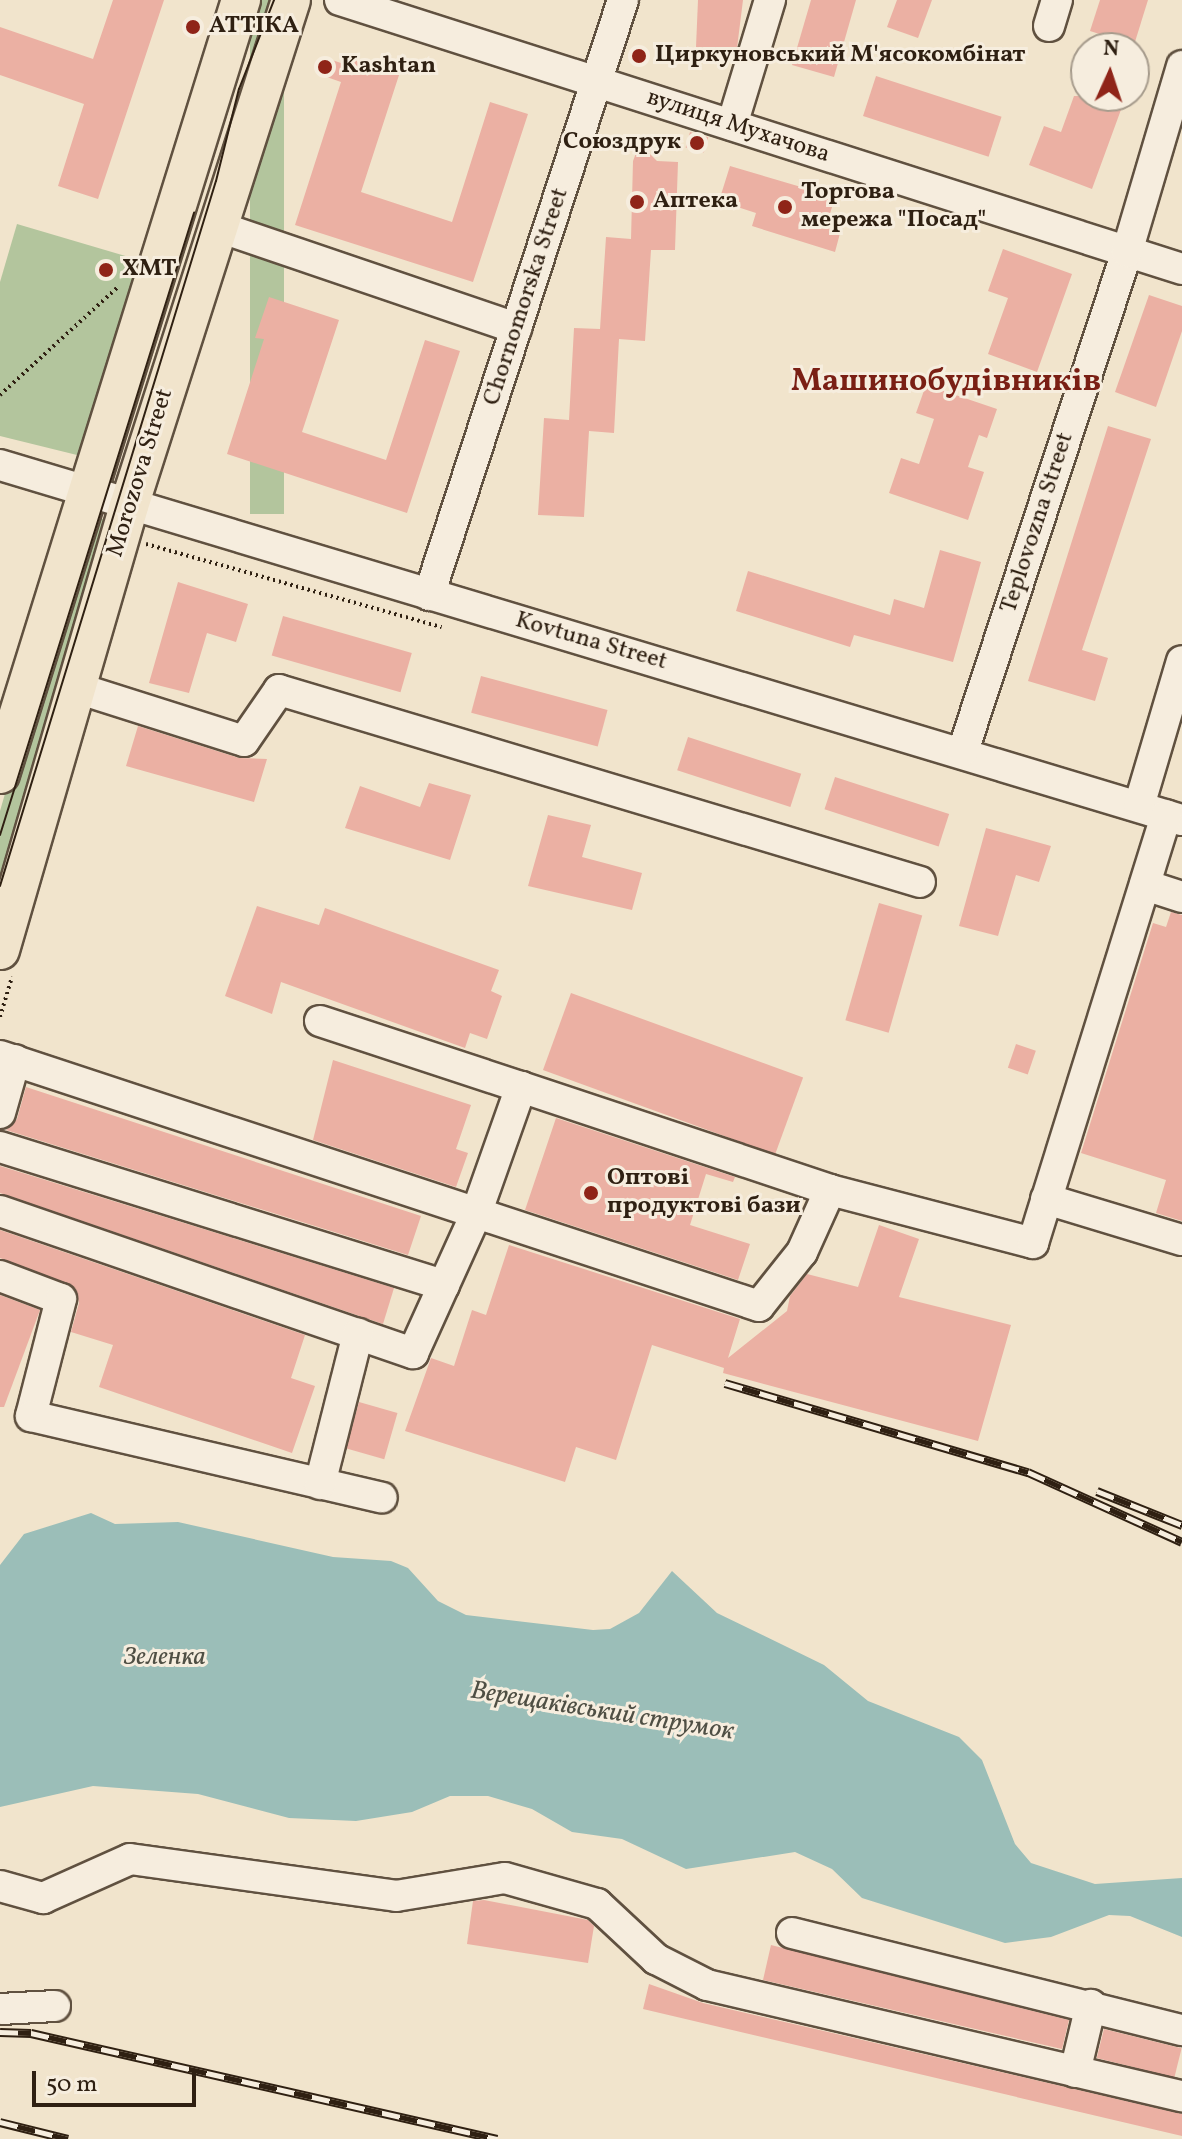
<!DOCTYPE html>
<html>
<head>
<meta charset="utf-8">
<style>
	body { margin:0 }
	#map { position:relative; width:1182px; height:2139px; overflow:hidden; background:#f1e4cc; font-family:Vollkorn,serif }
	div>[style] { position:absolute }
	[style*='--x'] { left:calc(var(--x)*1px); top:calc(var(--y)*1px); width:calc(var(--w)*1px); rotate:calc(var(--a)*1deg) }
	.green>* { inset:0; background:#b3c59d; transform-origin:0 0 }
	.water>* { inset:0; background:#9bbeb8 }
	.building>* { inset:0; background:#ebb0a3; transform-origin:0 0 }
	.path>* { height:4px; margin-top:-2px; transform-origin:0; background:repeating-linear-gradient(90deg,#2f2012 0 2px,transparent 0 6px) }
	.roads { filter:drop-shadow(2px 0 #605140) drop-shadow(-2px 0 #605140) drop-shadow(0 2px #605140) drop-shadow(0 -2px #605140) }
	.minor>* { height:30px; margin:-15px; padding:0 15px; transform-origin:15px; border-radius:15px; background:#f6edde }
	.major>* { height:38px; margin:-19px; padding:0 19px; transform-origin:19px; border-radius:19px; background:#f1e4cc }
	.tram>* { height:2px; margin:-1px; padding:0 1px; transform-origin:1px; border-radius:1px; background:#2f2012 }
	.rail>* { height:9px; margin-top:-4.5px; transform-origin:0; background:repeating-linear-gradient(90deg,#f6edde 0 18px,#2f2012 0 36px); box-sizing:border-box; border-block:2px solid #2f2012 }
	.dots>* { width:22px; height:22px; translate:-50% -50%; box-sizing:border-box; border:4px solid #f6edde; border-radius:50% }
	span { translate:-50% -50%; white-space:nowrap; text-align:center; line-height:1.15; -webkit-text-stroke:6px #f6edde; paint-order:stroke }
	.poi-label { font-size:24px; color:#2f2012; font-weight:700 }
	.left { translate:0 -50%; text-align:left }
	.right { translate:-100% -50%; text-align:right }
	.street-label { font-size:24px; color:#2f2012 }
	.water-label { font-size:26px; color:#4f4f44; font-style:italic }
	.district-label { font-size:32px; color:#7a1f14; font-weight:700 }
	.north { position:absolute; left:1070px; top:32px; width:80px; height:80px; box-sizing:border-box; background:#f6edde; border:2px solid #a69b8c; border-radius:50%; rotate:3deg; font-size:22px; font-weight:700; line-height:32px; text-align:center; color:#2f2012 }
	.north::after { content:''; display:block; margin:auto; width:28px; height:36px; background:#8f2418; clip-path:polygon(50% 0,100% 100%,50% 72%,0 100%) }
	.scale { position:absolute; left:32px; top:2071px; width:164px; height:36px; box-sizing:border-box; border:4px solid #2f2012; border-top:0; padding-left:10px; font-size:24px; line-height:28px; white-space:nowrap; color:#2f2012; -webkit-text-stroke:6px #f6edde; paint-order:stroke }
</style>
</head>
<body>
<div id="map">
	<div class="green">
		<i style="left:250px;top:0;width:34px;height:514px"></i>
		<i style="clip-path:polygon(17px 224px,139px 260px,81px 456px,0 436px,0 282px)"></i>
		<i style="clip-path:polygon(86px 514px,117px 523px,0 913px,0 811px)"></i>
	</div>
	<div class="water">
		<i style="clip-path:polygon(91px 1513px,115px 1524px,178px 1522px,333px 1557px,391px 1561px,408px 1568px,438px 1601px,466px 1615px,593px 1630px,610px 1629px,639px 1613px,672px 1571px,717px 1613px,824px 1665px,868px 1701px,959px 1737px,982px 1760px,1015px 1844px,1031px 1863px,1095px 1884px,1182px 1878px,1182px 1937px,1130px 1916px,1109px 1915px,1051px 1937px,1005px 1943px,862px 1898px,832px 1869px,795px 1852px,686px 1869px,622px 1839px,572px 1832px,532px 1809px,488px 1796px,450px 1796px,412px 1812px,356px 1821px,289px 1818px,198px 1794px,93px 1786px,0 1807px,0 1565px,24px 1534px)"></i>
	</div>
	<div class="building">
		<i style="clip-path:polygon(113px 0,164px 0,98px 199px,58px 186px,84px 104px,0 75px,0 27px,93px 59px)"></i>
		<i style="clip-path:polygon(698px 0,743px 0,737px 48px,696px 47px)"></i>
		<i style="clip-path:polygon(811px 0,856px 0,834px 77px,792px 65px)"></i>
		<i style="clip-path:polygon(897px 0,932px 0,918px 38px,887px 27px)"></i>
		<i style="clip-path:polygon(1100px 0,1148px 0,1134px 45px,1090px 31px)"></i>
		<i style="clip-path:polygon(350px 56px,400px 72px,361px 192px,452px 222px,490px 102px,528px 114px,473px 282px,295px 225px,341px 82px,318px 74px,323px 57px,347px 65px)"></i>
		<i style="left:876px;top:76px;width:132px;height:42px;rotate:18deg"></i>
		<i style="clip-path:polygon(1074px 96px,1126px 96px,1092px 189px,1029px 165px,1044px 126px,1061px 132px)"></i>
		<i style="left:690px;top:132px;width:19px;height:16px;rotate:16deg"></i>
		<i style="clip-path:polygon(646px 150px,657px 161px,678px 162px,675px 250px,651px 250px,645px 341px,619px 339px,614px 433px,589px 431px,584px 517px,538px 515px,544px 418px,569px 420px,574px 328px,600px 329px,606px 237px,631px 239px,633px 161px,636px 153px)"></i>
		<i style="clip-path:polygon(730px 166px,835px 197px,829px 217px,843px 222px,835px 252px,752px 226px,756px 213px,719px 201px)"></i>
		<i style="clip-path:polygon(1003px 249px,1072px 274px,1037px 372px,988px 354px,1008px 298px,988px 291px)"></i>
		<i style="clip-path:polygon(1149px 295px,1182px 306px,1182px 331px,1156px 407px,1115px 392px)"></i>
		<i style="clip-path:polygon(269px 297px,339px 320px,302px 432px,386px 460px,425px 340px,460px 351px,407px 513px,227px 454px,264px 339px,255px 338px)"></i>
		<i style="clip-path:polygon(926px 385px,997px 409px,987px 438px,979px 435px,968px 467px,984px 472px,968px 520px,889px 493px,901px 458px,919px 464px,934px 419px,916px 413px)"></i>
		<i style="clip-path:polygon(1108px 426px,1151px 439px,1082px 650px,1108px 658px,1095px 701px,1028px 681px)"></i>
		<i style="clip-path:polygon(940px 550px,981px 562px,953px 662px,854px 635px,850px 647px,736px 611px,748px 571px,890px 615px,894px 599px,924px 608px)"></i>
		<i style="clip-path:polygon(178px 582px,248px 604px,236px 642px,207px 633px,189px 693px,149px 683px)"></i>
		<i style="left:283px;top:616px;width:134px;height:41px;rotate:16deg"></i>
		<i style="left:481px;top:676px;width:131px;height:38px;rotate:15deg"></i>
		<i style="clip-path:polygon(138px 726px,239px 758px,267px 759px,254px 802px,126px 766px)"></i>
		<i style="left:688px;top:737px;width:119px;height:35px;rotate:18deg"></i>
		<i style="left:835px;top:777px;width:120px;height:34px;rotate:18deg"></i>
		<i style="clip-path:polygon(429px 783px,471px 795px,450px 860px,345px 828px,360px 786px,420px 807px)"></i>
		<i style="clip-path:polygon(548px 815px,591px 825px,582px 857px,642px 873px,632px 910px,528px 886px)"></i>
		<i style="clip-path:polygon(986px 828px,1051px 846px,1039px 882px,1016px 875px,998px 936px,959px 926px)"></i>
		<i style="left:879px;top:903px;width:45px;height:122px;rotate:16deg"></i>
		<i style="clip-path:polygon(257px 906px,319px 925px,325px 908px,499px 970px,491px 991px,502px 996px,487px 1039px,470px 1033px,465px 1048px,281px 982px,272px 1014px,225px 996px)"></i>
		<i style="clip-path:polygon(1171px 912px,1182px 915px,1182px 1221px,1156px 1213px,1166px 1180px,1081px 1153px,1153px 923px,1166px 927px)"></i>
		<i style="left:571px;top:993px;width:247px;height:82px;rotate:20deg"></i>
		<i style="left:1016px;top:1044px;width:21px;height:25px;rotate:19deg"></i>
		<i style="clip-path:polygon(333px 1060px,471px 1105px,456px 1149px,468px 1153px,456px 1187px,313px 1140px)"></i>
		<i style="clip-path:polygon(26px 1087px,421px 1216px,408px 1255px,6px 1130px,17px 1119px)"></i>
		<i style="clip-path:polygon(556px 1118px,735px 1177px,733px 1182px,706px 1174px,690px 1225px,750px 1244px,738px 1280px,525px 1210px)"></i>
		<i style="clip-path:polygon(0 1166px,394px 1288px,383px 1324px,0 1193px)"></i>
		<i style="clip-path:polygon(879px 1225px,919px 1239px,899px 1297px,1011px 1325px,978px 1441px,723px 1373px,724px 1368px,652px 1345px,616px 1460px,576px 1447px,565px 1482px,405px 1431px,431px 1358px,454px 1366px,472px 1310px,486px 1315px,509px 1245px,740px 1319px,728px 1358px,787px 1311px,790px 1296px,807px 1274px,858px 1287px)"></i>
		<i style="clip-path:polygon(0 1230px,305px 1335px,291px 1378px,315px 1386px,292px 1453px,99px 1387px,113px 1345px,71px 1332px,79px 1303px,75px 1288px,0 1258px)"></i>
		<i style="clip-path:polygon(0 1295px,40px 1310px,4px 1407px,0 1407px)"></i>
		<i style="left:359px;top:1402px;width:40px;height:48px;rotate:16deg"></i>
		<i style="clip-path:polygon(484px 1900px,588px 1920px,594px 1926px,588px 1963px,467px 1944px,473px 1901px)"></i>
		<i style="clip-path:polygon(771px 1945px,1069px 2020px,1062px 2049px,763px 1980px)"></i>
		<i style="clip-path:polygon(649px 1984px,703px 2003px,1182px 2114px,1182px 2136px,643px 2009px)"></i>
		<i style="left:1104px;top:2029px;width:80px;height:30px;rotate:14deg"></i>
	</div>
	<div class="path">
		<i style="--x:0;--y:395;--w:161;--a:-42.5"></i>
		<i style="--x:146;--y:544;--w:307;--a:15.7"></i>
		<i style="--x:0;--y:1017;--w:42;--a:-73.3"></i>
	</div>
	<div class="roads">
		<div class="minor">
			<i style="--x:340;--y:0;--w:884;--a:17.72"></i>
			<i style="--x:1049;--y:26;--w:27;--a:-73"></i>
			<i style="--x:732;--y:125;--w:131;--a:-73.1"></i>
			<i style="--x:219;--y:227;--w:314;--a:18.8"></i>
			<i style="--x:0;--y:465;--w:1234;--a:16.72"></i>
			<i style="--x:429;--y:595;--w:626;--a:-71.94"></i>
			<i style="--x:77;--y:688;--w:175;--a:17.6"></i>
			<i style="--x:244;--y:741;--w:62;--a:-55.5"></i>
			<i style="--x:279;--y:690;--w:669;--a:16.67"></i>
			<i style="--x:963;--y:751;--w:525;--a:-71.81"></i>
			<i style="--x:1127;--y:252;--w:194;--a:-73.5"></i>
			<i style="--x:1139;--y:806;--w:151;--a:-73.5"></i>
			<i style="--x:1145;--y:885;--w:39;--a:18"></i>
			<i style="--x:320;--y:1021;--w:212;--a:18.2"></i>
			<i style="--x:0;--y:1056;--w:799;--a:18.23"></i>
			<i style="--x:759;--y:1306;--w:69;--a:-51.5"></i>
			<i style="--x:802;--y:1252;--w:68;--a:-65.7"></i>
			<i style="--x:0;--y:1113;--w:55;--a:-74.2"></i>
			<i style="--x:0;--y:1147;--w:465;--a:17.3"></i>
			<i style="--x:1046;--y:1199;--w:142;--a:16.8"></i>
			<i style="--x:0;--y:1211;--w:437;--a:19"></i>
			<i style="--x:413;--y:1353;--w:153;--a:-65.6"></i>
			<i style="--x:476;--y:1214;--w:135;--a:-70.5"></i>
			<i style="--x:521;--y:1087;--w:326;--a:18.4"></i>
			<i style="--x:830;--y:1190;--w:210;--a:14.6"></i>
			<i style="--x:1033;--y:1243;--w:448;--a:-72.7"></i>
			<i style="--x:0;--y:1276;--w:65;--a:20.7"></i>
			<i style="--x:61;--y:1299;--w:121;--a:104.4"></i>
			<i style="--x:31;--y:1416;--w:360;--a:13.1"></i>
			<i style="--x:320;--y:1484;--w:155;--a:-75.8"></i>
			<i style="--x:0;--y:1886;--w:45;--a:15.6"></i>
			<i style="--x:43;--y:1898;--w:95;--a:-24.1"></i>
			<i style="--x:130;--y:1859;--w:269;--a:7.9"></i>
			<i style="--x:396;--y:1896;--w:110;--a:-9.4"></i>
			<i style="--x:505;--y:1878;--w:96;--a:15.8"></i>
			<i style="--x:597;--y:1904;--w:81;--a:43"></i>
			<i style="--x:656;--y:1959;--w:57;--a:27"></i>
			<i style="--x:707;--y:1985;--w:488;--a:13.2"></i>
			<i style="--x:792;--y:1933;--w:402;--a:14"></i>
			<i style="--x:0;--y:2009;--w:55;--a:-3.1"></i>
			<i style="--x:1075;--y:2072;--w:69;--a:-76.6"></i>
		</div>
		<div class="major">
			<i style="--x:0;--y:774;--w:811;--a:-72.71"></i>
			<i style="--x:0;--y:950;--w:462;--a:-73.8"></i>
			<i style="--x:129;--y:506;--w:531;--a:-72.25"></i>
		</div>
	</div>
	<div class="tram">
		<i style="--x:0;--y:835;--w:652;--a:-72.68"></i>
		<i style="--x:0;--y:886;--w:737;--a:-72.97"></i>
		<i style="--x:216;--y:181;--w:95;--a:-76"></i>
		<i style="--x:239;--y:89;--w:96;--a:-68.5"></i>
	</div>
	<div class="rail">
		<i style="--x:725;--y:1383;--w:316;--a:16.4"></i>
		<i style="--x:1028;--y:1472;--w:169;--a:24.4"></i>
		<i style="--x:1097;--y:1491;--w:92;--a:21.8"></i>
		<i style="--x:0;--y:2032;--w:31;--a:2"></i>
		<i style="--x:31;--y:2033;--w:478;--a:12.8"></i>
		<i style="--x:0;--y:2122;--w:70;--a:14"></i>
	</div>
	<div class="dots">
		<i style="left:193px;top:27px;background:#8f2418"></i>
		<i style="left:639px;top:56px;background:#8f2418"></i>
		<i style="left:325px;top:67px;background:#8f2418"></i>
		<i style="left:697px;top:143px;background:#8f2418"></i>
		<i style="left:637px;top:202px;background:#8f2418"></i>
		<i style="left:785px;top:207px;background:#8f2418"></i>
		<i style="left:106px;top:270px;background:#8f2418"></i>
		<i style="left:591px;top:1193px;background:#8f2418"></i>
	</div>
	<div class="poi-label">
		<span class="left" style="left:209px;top:27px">АТТІКА</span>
		<span class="left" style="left:655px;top:56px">Циркуновський М'ясокомбінат</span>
		<span class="left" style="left:341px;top:67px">Kashtan</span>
		<span class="right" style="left:681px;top:143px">Союздрук</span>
		<span class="left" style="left:801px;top:207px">Торгова<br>мережа "Посад"</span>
		<span class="left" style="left:653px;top:202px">Аптека</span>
		<span class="left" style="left:122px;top:270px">ХМТ</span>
		<span class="left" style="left:607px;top:1193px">Оптові<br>продуктові бази</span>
	</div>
	<div class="street-label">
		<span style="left:738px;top:127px;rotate:18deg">вулиця Мухачова</span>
		<span style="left:527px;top:297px;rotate:-72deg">Chornomorska Street</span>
		<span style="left:141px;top:473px;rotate:-73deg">Morozova Street</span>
		<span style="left:1038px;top:523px;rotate:-72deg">Teplovozna Street</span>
		<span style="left:591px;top:642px;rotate:16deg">Kovtuna Street</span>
	</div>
	<div class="water-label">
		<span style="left:165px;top:1658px">Зеленка</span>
		<span style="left:602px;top:1712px;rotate:9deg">Верещаківський струмок</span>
	</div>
	<div class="district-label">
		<span style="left:946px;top:382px">Машинобудівників</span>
	</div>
	<div class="north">N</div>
	<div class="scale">50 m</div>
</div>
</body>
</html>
